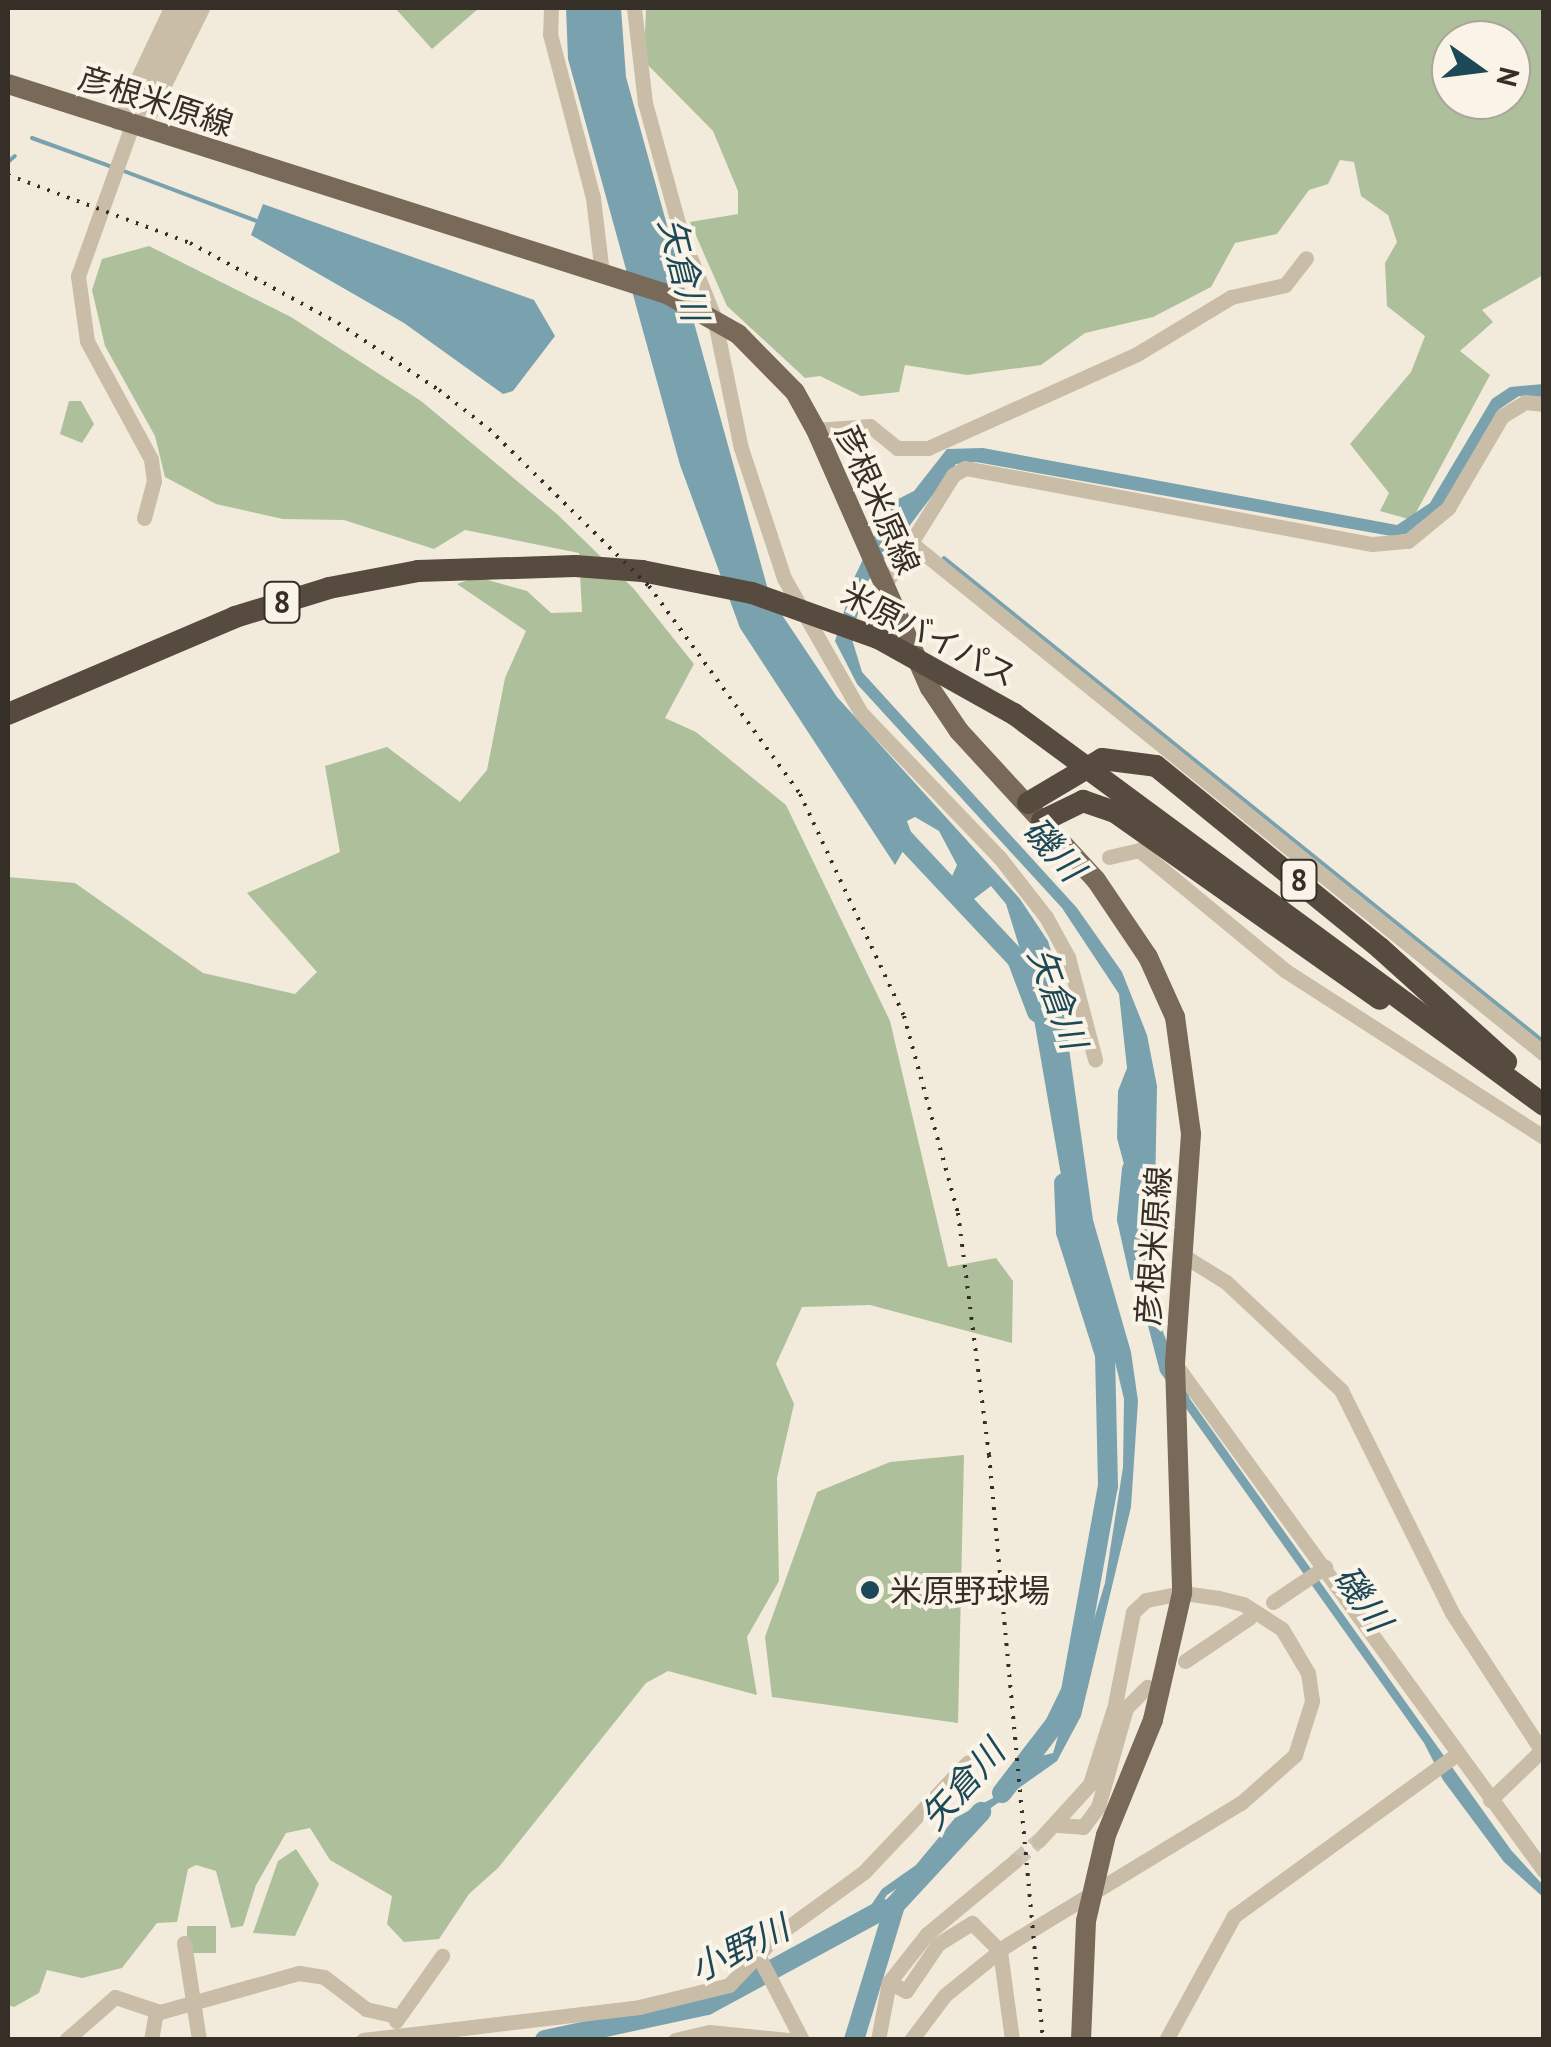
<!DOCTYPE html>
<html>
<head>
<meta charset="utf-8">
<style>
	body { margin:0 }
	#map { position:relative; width:1551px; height:2047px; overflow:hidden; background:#f2ebdb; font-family:"PT Sans","Noto Sans JP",sans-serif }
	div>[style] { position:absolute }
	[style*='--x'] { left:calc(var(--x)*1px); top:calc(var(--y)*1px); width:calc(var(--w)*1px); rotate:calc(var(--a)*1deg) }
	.green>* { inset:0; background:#adc09b; transform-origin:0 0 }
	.water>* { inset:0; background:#7aa2ae }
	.stream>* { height:4px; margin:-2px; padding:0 2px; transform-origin:2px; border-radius:2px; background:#7aa2ae }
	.river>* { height:20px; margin:-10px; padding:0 10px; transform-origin:10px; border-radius:10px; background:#7aa2ae }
	.minor-tunnel>* { height:15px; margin-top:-7.5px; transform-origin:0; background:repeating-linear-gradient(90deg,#ccc5b7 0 15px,transparent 0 23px) }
	.minor>* { height:15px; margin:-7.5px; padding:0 7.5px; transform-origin:7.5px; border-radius:7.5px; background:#cabda7 }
	.major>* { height:20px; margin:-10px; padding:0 10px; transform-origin:10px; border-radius:10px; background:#786959 }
	.highway>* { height:22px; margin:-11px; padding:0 11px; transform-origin:11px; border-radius:11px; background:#574b3f }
	.rail>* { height:4px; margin-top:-2px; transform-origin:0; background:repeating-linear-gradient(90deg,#362f27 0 2.5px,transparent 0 10.5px) }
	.dots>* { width:28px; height:28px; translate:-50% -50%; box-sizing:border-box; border:5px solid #f9f4e7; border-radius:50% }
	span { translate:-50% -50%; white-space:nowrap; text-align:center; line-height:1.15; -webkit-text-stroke:8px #f9f4e7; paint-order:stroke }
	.shield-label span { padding:2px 8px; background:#f9f4e7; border:2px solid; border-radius:8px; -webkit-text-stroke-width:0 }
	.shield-label { font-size:30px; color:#362f27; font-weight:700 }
	.street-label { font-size:32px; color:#362f27 }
	.poi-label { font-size:32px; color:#362f27 }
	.left { translate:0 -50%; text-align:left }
	.water-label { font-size:35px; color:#1d4857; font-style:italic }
	.frame { position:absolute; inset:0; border:10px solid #362f27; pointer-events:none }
	.north { position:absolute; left:1431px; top:20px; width:100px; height:100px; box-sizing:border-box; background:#f9f4e7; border:2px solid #aba59a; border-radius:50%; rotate:104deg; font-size:28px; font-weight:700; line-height:40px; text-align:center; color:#362f27 }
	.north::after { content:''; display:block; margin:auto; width:35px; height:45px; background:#1d4857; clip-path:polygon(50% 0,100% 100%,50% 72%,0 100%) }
</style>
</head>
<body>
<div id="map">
	<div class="green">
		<i style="clip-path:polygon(395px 8px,479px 8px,432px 49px)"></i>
		<i style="clip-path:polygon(evenodd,646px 8px,1543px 8px,1543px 275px,1482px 310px,1493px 322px,1460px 351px,1490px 375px,1412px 520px,1380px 511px,1389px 493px,1350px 444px,1411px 372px,1425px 336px,1387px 306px,1385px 263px,1397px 242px,1388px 215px,1361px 196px,1354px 162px,1340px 160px,1328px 184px,1309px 190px,1277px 234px,1235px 243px,1211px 287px,1153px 317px,1085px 333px,1041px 365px,967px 375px,905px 365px,899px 392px,861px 396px,820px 376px,805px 378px,727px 306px,690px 222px,738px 214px,738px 191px,713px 131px,644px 61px,646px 8px,1451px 40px,1511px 40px,1511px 100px,1451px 100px,1451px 40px)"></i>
		<i style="clip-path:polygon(149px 246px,291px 317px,421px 401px,558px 515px,634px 589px,694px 664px,665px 718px,696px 732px,786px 805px,890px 1021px,948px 1267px,996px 1258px,1013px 1281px,1012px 1343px,870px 1305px,802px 1307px,776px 1364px,794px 1404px,777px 1478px,779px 1581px,747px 1637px,757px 1695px,668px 1671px,646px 1683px,498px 1868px,469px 1894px,439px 1939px,404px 1942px,387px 1924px,392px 1896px,330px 1860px,310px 1828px,286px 1833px,256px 1885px,243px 1926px,231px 1928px,216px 1871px,196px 1865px,188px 1869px,177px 1922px,157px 1923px,122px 1968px,82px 1978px,47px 1970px,39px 1993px,14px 2007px,8px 2005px,8px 877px,75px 883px,203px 973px,295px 994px,317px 972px,247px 893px,340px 852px,325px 766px,387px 747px,460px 802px,487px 770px,505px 678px,526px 631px,457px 584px,477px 577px,527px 591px,551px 613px,582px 612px,579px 553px,465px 530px,434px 549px,344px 520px,283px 519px,216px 504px,165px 477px,155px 436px,105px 346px,92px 290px,102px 259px)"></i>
		<i style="clip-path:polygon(69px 401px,81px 401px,94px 424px,82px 443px,60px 434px)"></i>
		<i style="clip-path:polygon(964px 1455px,958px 1723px,772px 1697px,765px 1637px,817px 1492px,890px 1462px)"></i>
		<i style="clip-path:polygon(296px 1849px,319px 1884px,295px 1936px,253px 1933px,278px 1861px)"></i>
		<i style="left:187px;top:1926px;width:29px;height:27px"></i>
	</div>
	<div class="water">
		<i style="clip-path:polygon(566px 8px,621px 8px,626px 77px,770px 597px,837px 697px,1020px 899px,1048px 941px,1059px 977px,1093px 1220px,1131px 1352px,1138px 1401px,1131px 1507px,1081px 1716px,1057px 1761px,957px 1832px,922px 1872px,887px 1895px,868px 1923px,859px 1923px,882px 1889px,916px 1865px,955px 1818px,993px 1798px,1037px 1757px,1053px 1753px,1105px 1583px,1123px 1467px,1124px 1399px,1110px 1341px,1073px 1244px,1024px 962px,1006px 904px,991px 886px,974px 899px,954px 901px,946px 890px,957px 865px,939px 831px,915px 817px,907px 821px,912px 835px,895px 865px,740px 628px,680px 465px,568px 59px)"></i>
		<i style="clip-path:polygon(263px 204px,534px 300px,555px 336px,513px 391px,503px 394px,404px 323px,251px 235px)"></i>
		<i style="clip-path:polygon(1543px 384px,1543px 397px,1519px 396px,1498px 410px,1446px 502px,1406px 534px,1391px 536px,976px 462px,956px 464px,868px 581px,851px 636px,862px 672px,1077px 908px,1122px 972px,1147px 1035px,1157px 1086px,1153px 1307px,1190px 1399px,1511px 1850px,1543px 1885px,1543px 1897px,1504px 1862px,1443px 1780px,1424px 1743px,1160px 1372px,1137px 1283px,1129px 1183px,1117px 1138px,1118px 1091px,1127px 1068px,1119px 994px,1062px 908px,857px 684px,835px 641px,855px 576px,890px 503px,914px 491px,947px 449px,983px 448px,1397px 525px,1430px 503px,1492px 399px,1510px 387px)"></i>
	</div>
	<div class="stream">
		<i style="--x:32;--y:138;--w:85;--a:19.9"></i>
		<i style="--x:8;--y:162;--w:9;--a:-41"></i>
		<i style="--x:121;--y:170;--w:145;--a:20.6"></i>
		<i style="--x:944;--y:558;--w:771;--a:38.89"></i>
	</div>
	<div class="river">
		<i style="--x:891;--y:825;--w:184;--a:46.8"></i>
		<i style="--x:1017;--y:959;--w:57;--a:69.3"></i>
		<i style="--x:1132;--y:1169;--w:50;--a:95.7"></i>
		<i style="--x:1127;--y:1219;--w:59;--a:77.4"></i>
		<i style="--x:1002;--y:1793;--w:87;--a:-52.5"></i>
		<i style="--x:1055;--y:1724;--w:37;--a:-64"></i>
		<i style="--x:1071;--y:1691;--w:208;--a:-79.8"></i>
		<i style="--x:1108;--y:1486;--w:131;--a:-91.3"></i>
		<i style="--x:1105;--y:1355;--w:129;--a:-107.6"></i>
		<i style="--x:1066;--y:1232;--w:49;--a:-92.3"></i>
		<i style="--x:545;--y:2040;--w:166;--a:-12.2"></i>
		<i style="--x:707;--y:2005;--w:201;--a:-28.5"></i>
		<i style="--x:854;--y:2040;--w:141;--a:-73.1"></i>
		<i style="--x:895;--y:1905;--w:127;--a:-47.2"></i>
	</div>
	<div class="minor-tunnel">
		<i style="--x:1015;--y:1861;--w:32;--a:-41"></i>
	</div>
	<div class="minor">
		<i style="--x:551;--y:8;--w:26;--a:92"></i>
		<i style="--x:550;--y:34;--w:170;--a:75.3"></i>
		<i style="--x:593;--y:198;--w:76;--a:83.2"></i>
		<i style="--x:634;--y:8;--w:96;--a:83.4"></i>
		<i style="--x:645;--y:103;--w:139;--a:74.6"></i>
		<i style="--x:682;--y:237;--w:86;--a:68.2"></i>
		<i style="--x:714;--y:317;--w:134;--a:78.4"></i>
		<i style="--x:741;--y:448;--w:137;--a:71.7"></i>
		<i style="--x:784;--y:578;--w:155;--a:60.3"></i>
		<i style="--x:861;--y:713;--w:201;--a:46.2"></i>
		<i style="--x:1000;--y:858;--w:75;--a:52.1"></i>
		<i style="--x:1046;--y:917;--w:46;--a:61.2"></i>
		<i style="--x:1068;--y:957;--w:106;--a:75.2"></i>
		<i style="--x:117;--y:122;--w:126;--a:-64.7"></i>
		<i style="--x:142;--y:129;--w:135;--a:-63.6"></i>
		<i style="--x:816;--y:430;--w:54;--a:-4.2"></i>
		<i style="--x:870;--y:426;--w:35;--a:39"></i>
		<i style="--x:897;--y:448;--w:31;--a:0"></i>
		<i style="--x:928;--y:448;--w:229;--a:-24.2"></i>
		<i style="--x:1137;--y:354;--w:110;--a:-31.2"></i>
		<i style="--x:1231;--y:297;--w:55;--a:-12.5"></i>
		<i style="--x:1285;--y:285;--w:34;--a:-52"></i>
		<i style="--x:144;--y:518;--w:38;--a:-75"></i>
		<i style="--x:154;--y:481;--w:22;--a:-98"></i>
		<i style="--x:151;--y:459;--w:134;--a:-118.5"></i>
		<i style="--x:87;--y:341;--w:66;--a:-97.9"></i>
		<i style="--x:78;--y:276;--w:190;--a:-70.3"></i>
		<i style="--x:142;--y:97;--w:100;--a:-63.2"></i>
		<i style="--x:910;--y:542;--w:815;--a:38.92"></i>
		<i style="--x:884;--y:586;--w:131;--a:-58.1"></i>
		<i style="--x:953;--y:475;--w:14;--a:-30"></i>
		<i style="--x:965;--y:468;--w:414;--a:10.6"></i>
		<i style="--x:1372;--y:544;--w:36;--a:-5"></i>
		<i style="--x:1408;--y:541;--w:52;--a:-39.5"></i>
		<i style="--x:1448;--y:508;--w:107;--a:-59.6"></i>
		<i style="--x:1502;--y:416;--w:27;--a:-31"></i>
		<i style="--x:1525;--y:402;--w:19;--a:6"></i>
		<i style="--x:1109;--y:857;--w:31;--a:-13"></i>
		<i style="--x:1139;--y:850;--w:190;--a:39.5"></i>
		<i style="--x:1286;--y:971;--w:307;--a:32.8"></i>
		<i style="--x:1184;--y:1256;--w:49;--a:31.8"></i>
		<i style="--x:1226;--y:1282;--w:158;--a:43.2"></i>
		<i style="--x:1341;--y:1390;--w:249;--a:63.5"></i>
		<i style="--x:1452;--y:1613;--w:168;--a:56.9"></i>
		<i style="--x:1175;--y:1364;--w:627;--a:53.95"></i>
		<i style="--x:1273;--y:1602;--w:63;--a:-33.9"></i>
		<i style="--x:1185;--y:1661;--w:77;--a:-33.9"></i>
		<i style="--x:1490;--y:1800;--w:71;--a:-43.9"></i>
		<i style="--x:1057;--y:1825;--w:26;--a:4"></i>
		<i style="--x:1083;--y:1827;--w:25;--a:-53"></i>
		<i style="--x:1098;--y:1807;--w:103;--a:-74.2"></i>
		<i style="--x:1126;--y:1708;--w:30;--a:-45"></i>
		<i style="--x:184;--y:1943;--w:98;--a:81.2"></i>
		<i style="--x:759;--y:1957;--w:93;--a:62.6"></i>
		<i style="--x:889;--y:1982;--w:19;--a:28"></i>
		<i style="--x:906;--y:1991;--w:57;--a:-55.8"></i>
		<i style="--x:938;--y:1944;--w:40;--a:-32"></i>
		<i style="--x:972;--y:1923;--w:40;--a:45"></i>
		<i style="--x:1000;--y:1951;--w:90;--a:82.3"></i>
		<i style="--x:396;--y:2021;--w:80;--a:-54.7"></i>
		<i style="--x:66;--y:2040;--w:65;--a:-41.3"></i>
		<i style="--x:115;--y:1997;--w:47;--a:18.4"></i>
		<i style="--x:160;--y:2012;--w:144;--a:-15.7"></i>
		<i style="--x:299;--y:1973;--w:25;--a:9"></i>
		<i style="--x:324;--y:1977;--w:53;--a:37.3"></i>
		<i style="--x:366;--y:2009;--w:32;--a:13"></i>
		<i style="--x:151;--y:2040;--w:29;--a:-80"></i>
		<i style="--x:363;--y:2040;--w:278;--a:-6.8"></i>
		<i style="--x:639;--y:2007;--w:93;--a:-13.7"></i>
		<i style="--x:729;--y:1985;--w:68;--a:-46.2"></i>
		<i style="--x:776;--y:1936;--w:109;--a:-36"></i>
		<i style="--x:864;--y:1872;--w:151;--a:-46.6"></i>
		<i style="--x:675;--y:2040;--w:35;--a:-13"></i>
		<i style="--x:709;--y:2032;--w:80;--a:5.7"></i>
		<i style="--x:878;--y:2040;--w:59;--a:-79.3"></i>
		<i style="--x:889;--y:1982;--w:61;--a:-51.6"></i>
		<i style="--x:927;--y:1934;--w:114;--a:-39.7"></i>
		<i style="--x:911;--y:2040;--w:56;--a:-52.9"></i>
		<i style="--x:945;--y:1995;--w:80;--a:-38.9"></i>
		<i style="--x:1007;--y:1945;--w:274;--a:-31.3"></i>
		<i style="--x:1241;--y:1803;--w:72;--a:-41.6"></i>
		<i style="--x:1295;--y:1755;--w:57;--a:-72.5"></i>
		<i style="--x:1312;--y:1701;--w:28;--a:-98"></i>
		<i style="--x:1308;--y:1673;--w:51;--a:-120.6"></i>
		<i style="--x:1282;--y:1629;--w:46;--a:-147.3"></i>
		<i style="--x:1243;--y:1604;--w:25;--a:-166"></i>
		<i style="--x:1219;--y:1598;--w:37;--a:-172"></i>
		<i style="--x:1182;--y:1593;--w:37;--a:169"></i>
		<i style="--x:1146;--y:1600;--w:18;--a:137"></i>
		<i style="--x:1133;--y:1612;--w:95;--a:101"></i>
		<i style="--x:1115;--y:1705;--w:83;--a:107.6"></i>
		<i style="--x:1090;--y:1784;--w:76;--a:132.3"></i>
		<i style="--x:1166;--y:2040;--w:141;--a:-61.3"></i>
		<i style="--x:1234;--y:1916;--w:274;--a:-36"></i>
	</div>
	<div class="major">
		<i style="--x:8;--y:84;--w:692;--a:17.68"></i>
		<i style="--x:667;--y:294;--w:81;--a:29.4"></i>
		<i style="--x:738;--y:334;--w:81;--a:45.5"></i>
		<i style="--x:795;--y:392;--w:43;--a:61.1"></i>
		<i style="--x:816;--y:430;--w:282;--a:66.2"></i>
		<i style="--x:930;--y:688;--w:52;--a:56"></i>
		<i style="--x:959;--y:731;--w:202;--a:47.4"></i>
		<i style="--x:1096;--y:880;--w:93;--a:56"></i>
		<i style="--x:1148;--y:957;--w:66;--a:65.8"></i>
		<i style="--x:1175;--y:1017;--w:118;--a:82.2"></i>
		<i style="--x:1191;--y:1134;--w:231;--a:94"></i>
		<i style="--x:1175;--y:1364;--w:229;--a:88.2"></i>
		<i style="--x:1182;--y:1593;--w:130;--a:102.9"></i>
		<i style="--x:1153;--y:1720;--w:124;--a:112.2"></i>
		<i style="--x:1106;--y:1835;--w:88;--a:103.1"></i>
		<i style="--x:1086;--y:1921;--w:119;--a:92.4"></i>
	</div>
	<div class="highway">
		<i style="--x:8;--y:714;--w:247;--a:-23.1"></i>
		<i style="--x:235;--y:617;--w:98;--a:-17.1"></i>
		<i style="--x:329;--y:588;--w:91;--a:-10.8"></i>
		<i style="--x:418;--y:571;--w:157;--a:-1.8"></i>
		<i style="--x:575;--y:566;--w:67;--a:4.3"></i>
		<i style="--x:642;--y:571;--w:112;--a:11.3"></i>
		<i style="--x:752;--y:593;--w:134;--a:19.7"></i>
		<i style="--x:878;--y:638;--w:156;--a:29.2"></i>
		<i style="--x:1014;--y:714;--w:659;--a:36.42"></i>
		<i style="--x:1028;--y:803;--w:86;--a:-30.7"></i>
		<i style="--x:1102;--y:759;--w:54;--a:7.4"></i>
		<i style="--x:1156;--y:766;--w:289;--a:39.1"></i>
		<i style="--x:1380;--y:948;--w:170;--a:42.1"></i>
		<i style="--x:1042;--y:821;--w:46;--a:-26"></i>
		<i style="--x:1083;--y:801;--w:34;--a:19"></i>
		<i style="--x:1115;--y:812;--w:324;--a:35.2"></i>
	</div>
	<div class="rail">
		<i style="--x:8;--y:175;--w:194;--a:20.5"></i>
		<i style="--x:190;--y:243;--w:168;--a:28.4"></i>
		<i style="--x:338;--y:323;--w:121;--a:33.6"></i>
		<i style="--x:439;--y:390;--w:63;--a:38"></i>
		<i style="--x:489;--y:429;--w:224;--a:44.5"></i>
		<i style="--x:649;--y:586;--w:257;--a:54"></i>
		<i style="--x:800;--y:794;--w:245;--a:64.9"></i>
		<i style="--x:904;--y:1016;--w:204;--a:74.7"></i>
		<i style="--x:958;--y:1213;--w:244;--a:82.7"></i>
		<i style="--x:989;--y:1455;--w:587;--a:84.73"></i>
	</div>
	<div class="dots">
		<i style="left:870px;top:1590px;background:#1d4857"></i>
	</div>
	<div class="shield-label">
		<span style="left:282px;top:602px">8</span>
		<span style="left:1299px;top:880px">8</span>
	</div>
	<div class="street-label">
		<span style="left:156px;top:101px;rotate:18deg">彦根米原線</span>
		<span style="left:878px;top:499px;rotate:66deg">彦根米原線</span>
		<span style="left:929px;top:634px;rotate:27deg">米原バイパス</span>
		<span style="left:1153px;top:1246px;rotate:-86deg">彦根米原線</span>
	</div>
	<div class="poi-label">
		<span class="left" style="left:890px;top:1590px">米原野球場</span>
	</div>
	<div class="water-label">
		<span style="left:684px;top:269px;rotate:76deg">矢倉川</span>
		<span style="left:1054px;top:849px;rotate:48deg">磯川</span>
		<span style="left:1058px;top:998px;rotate:70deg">矢倉川</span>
		<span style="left:1363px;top:1598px;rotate:55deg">磯川</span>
		<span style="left:962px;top:1784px;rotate:-48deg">矢倉川</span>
		<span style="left:739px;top:1948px;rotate:-26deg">小野川</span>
	</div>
	<div class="frame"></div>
	<div class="north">N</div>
</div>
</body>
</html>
